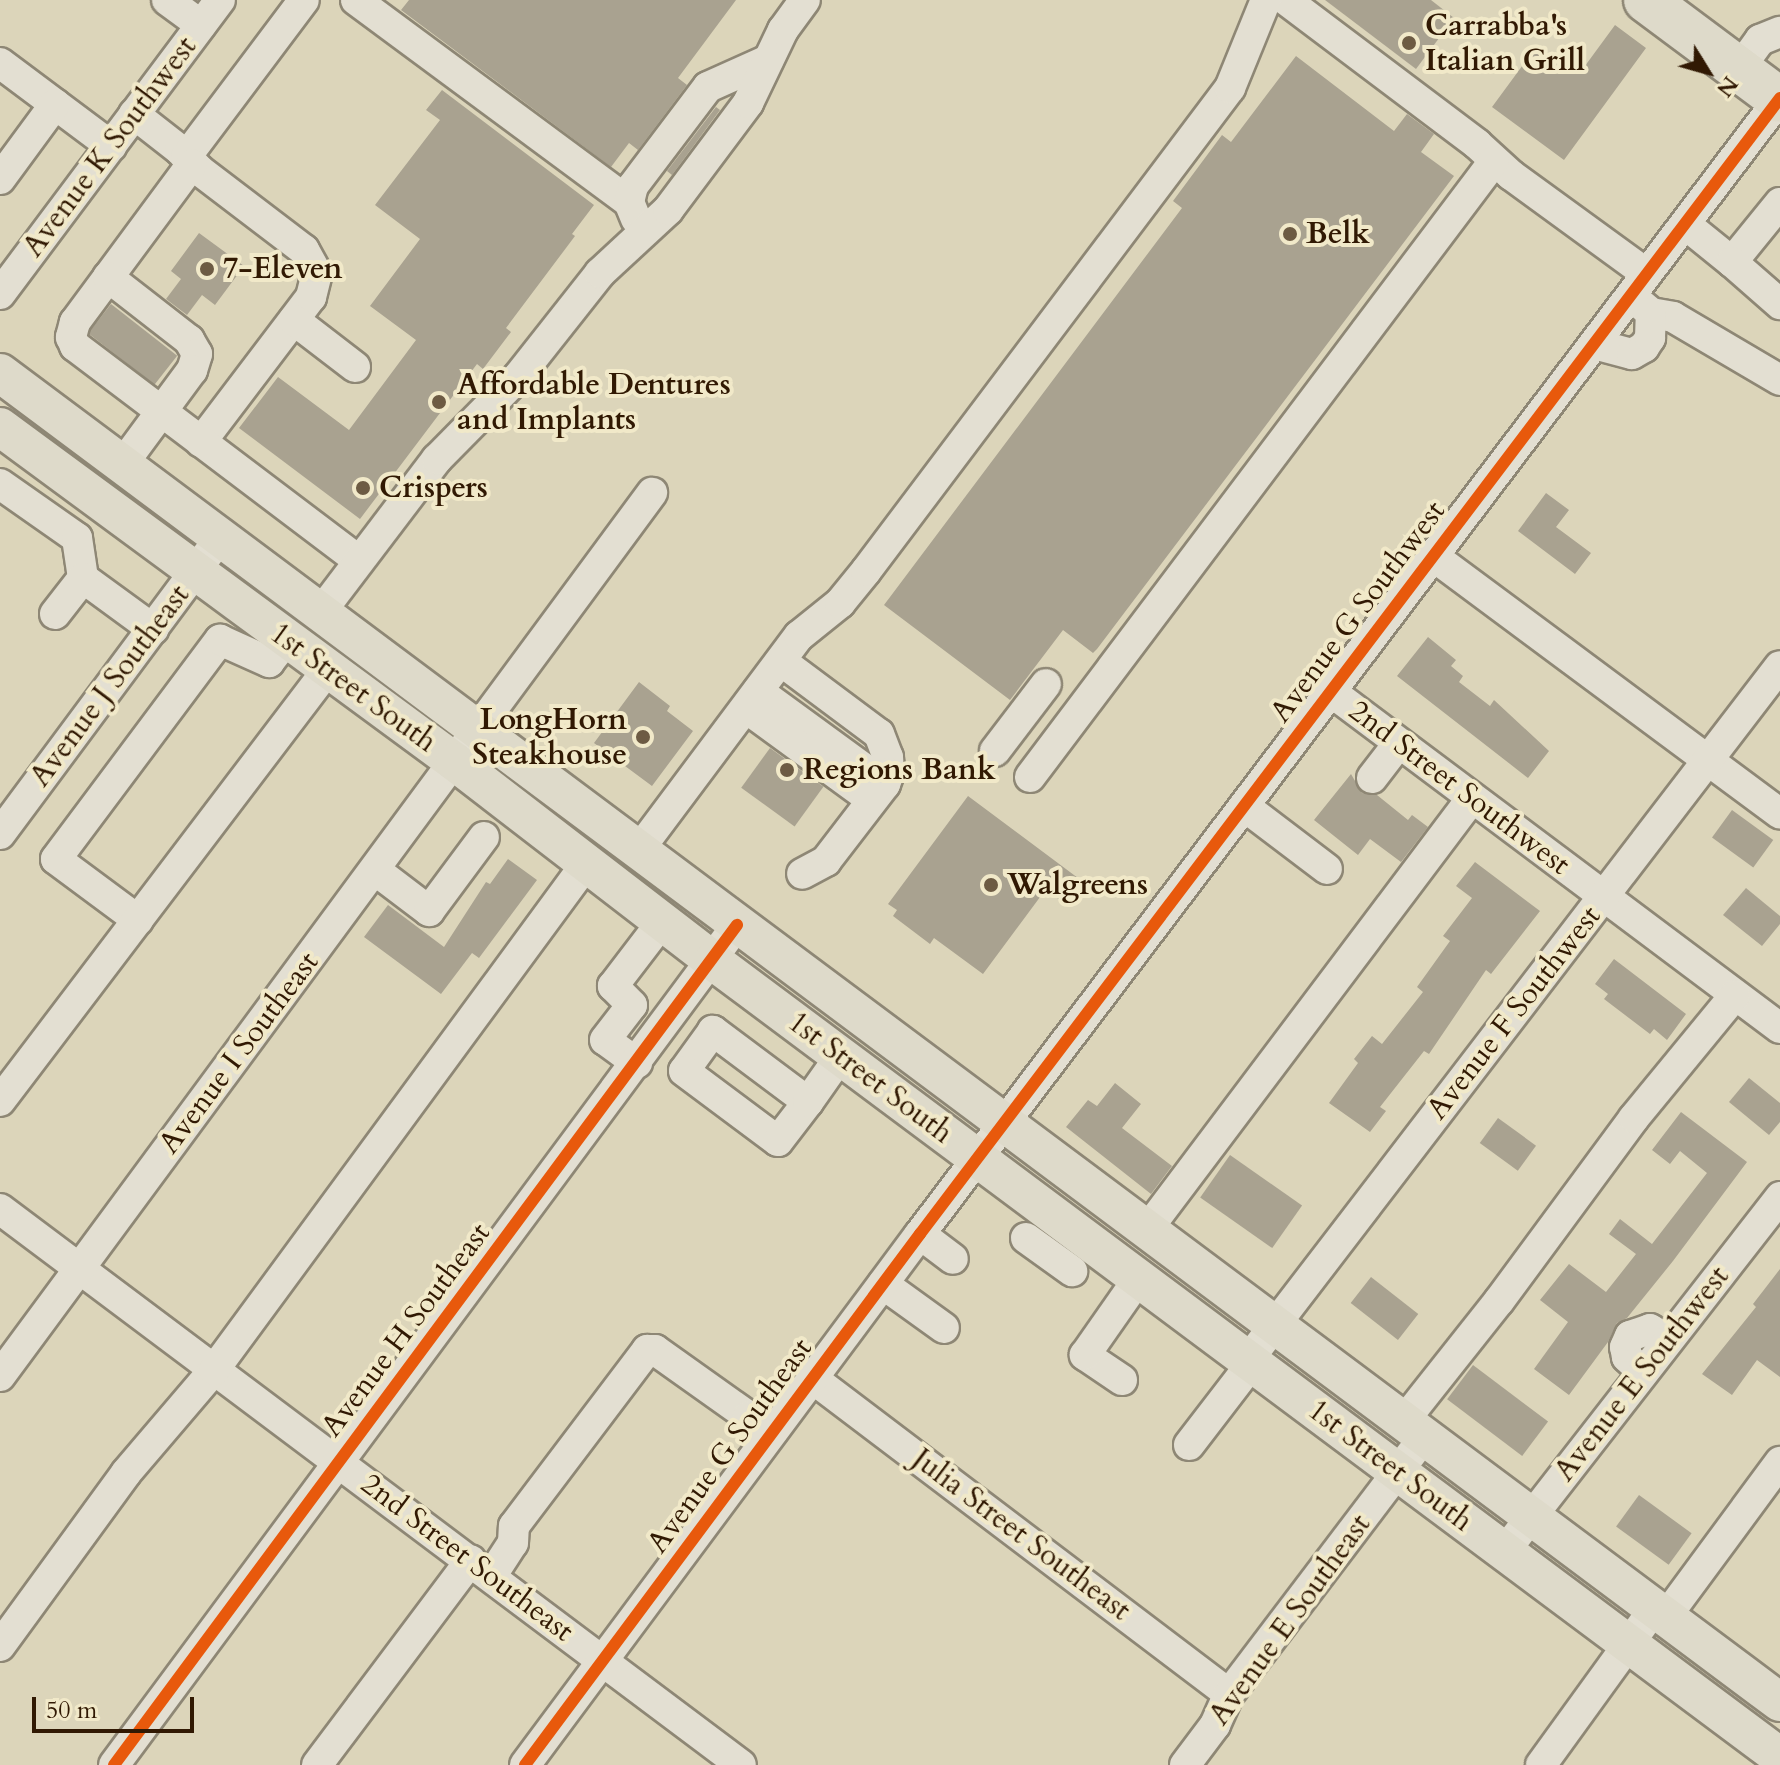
<!DOCTYPE html>
<html>
<head>
<meta charset="utf-8">
<style>
	body { margin:0 }
	#map { position:relative; width:1780px; height:1765px; overflow:hidden; background:#dcd5ba; font-family:Cardo,serif }
	div>[style] { position:absolute }
	[style*='--x'] { left:calc(var(--x)*1px); top:calc(var(--y)*1px); width:calc(var(--w)*1px); rotate:calc(var(--a)*1deg) }
	.building>* { inset:0; background:#a9a290; transform-origin:0 0 }
	.roads { filter:drop-shadow(2px 0 #8e8775) drop-shadow(-2px 0 #8e8775) drop-shadow(0 2px #8e8775) drop-shadow(0 -2px #8e8775) }
	.minor>* { height:30px; margin:-15px; padding:0 15px; transform-origin:15px; border-radius:15px; background:#e3dfd2 }
	.major>* { height:38px; margin:-19px; padding:0 19px; transform-origin:19px; border-radius:19px; background:#dedaca }
	.highway>* { height:44px; margin:-22px; padding:0 22px; transform-origin:22px; border-radius:22px; background:#dedaca }
	.cycleway>* { height:12px; margin:-6px; padding:0 6px; transform-origin:6px; border-radius:6px; background:#e8590c }
	.dots>* { width:22px; height:22px; translate:-50% -50%; box-sizing:border-box; border:4px solid #f1e9c9; border-radius:50% }
	span { translate:-50% -50%; white-space:nowrap; text-align:center; line-height:1.15; -webkit-text-stroke:8px #f1e9c9; paint-order:stroke }
	.poi-label { font-size:30px; color:#311903; font-weight:700 }
	.left { translate:0 -50%; text-align:left }
	.right { translate:-100% -50%; text-align:right }
	.street-label { font-size:30px; color:#311903 }
	.north { position:absolute; left:1668px; top:32px; width:80px; height:80px; -webkit-text-stroke:6px #f1e9c9; paint-order:stroke; rotate:127deg; font-size:22px; font-weight:700; line-height:32px; text-align:center; color:#311903 }
	.north::after { content:''; display:block; margin:auto; width:28px; height:36px; background:#311903; clip-path:polygon(50% 0,100% 100%,50% 72%,0 100%) }
	.scale { position:absolute; left:32px; top:1697px; width:162px; height:36px; box-sizing:border-box; border:4px solid #311903; border-top:0; padding-left:10px; font-size:24px; line-height:28px; white-space:nowrap; color:#311903; -webkit-text-stroke:6px #f1e9c9; paint-order:stroke }
</style>
</head>
<body>
<div id="map">
	<div class="building">
		<i style="clip-path:polygon(409px 0,736px 0,678px 78px,687px 85px,638px 150px,629px 143px,611px 167px,401px 10px)"></i>
		<i style="clip-path:polygon(1325px 0,1431px 0,1454px 18px,1416px 69px)"></i>
		<i style="clip-path:polygon(1615px 25px,1646px 48px,1564px 160px,1492px 107px,1534px 50px,1563px 71px,1570px 62px,1582px 70px)"></i>
		<i style="clip-path:polygon(1296px 56px,1394px 131px,1407px 114px,1434px 134px,1421px 152px,1454px 176px,1097px 649px,1093px 653px,1063px 630px,1010px 700px,884px 605px,1182px 208px,1173px 201px,1222px 135px,1231px 142px)"></i>
		<i style="clip-path:polygon(442px 90px,594px 205px,572px 234px,575px 236px,506px 328px,511px 332px,483px 369px,477px 364px,360px 519px,239px 428px,278px 377px,349px 430px,416px 340px,370px 306px,420px 239px,375px 205px,440px 120px,426px 110px)"></i>
		<i style="clip-path:polygon(716px 107px,720px 110px,672px 175px,667px 171px)"></i>
		<i style="clip-path:polygon(199px 233px,244px 266px,215px 305px,202px 295px,187px 315px,166px 299px,181px 279px,171px 271px)"></i>
		<i style="left:111px;top:304px;width:84px;height:37px;rotate:38deg"></i>
		<i style="clip-path:polygon(1546px 493px,1569px 510px,1556px 527px,1591px 553px,1575px 574px,1518px 531px)"></i>
		<i style="clip-path:polygon(1428px 637px,1456px 660px,1451px 666px,1463px 676px,1459px 682px,1490px 706px,1494px 700px,1549px 751px,1528px 778px,1397px 676px)"></i>
		<i style="clip-path:polygon(639px 682px,670px 706px,667px 711px,693px 731px,652px 786px,594px 743px)"></i>
		<i style="left:770px;top:748px;width:66px;height:49px;rotate:36deg"></i>
		<i style="clip-path:polygon(1351px 774px,1362px 793px,1377px 795px,1408px 820px,1412px 815px,1428px 827px,1401px 862px,1370px 839px,1358px 855px,1314px 820px)"></i>
		<i style="clip-path:polygon(968px 796px,1082px 881px,1065px 904px,1046px 889px,983px 974px,934px 938px,930px 944px,893px 916px,897px 910px,888px 904px)"></i>
		<i style="left:1732px;top:810px;width:51px;height:34px;rotate:36deg"></i>
		<i style="clip-path:polygon(508px 859px,537px 880px,479px 958px,472px 953px,441px 994px,364px 937px,388px 905px,444px 947px,486px 882px,490px 884px)"></i>
		<i style="clip-path:polygon(1475px 862px,1540px 911px,1491px 974px,1486px 970px,1429px 1054px,1424px 1051px,1380px 1107px,1386px 1111px,1370px 1132px,1329px 1103px,1358px 1063px,1354px 1059px,1372px 1036px,1382px 1044px,1423px 992px,1417px 987px,1450px 941px,1443px 936px,1472px 898px,1456px 886px)"></i>
		<i style="clip-path:polygon(1746px 888px,1780px 916px,1780px 924px,1762px 946px,1723px 915px)"></i>
		<i style="clip-path:polygon(1614px 959px,1686px 1014px,1667px 1040px,1654px 1029px,1650px 1034px,1604px 999px,1608px 994px,1595px 984px)"></i>
		<i style="clip-path:polygon(1749px 1078px,1780px 1103px,1780px 1122px,1769px 1135px,1729px 1102px)"></i>
		<i style="clip-path:polygon(1115px 1083px,1141px 1104px,1122px 1128px,1172px 1166px,1151px 1194px,1066px 1127px,1088px 1100px,1097px 1106px)"></i>
		<i style="clip-path:polygon(1681px 1112px,1747px 1162px,1673px 1261px,1627px 1318px,1617px 1323px,1608px 1342px,1569px 1395px,1534px 1369px,1568px 1322px,1540px 1300px,1569px 1264px,1606px 1292px,1636px 1254px,1609px 1234px,1620px 1219px,1652px 1244px,1707px 1173px,1680px 1151px,1670px 1164px,1652px 1150px)"></i>
		<i style="left:1498px;top:1118px;width:47px;height:31px;rotate:36deg"></i>
		<i style="left:1230px;top:1155px;width:88px;height:52px;rotate:35deg"></i>
		<i style="clip-path:polygon(1780px 1269px,1780px 1377px,1757px 1360px,1732px 1395px,1702px 1374px,1756px 1307px,1753px 1304px)"></i>
		<i style="left:1371px;top:1277px;width:60px;height:33px;rotate:38deg"></i>
		<i style="left:1473px;top:1365px;width:94px;height:43px;rotate:37deg"></i>
		<i style="left:1639px;top:1495px;width:65px;height:39px;rotate:36deg"></i>
	</div>
	<div class="roads">
		<div class="minor">
			<i style="--x:167;--y:0;--w:42;--a:36.3"></i>
			<i style="--x:356;--y:0;--w:340;--a:36.5"></i>
			<i style="--x:1286;--y:0;--w:239;--a:37"></i>
			<i style="--x:1477;--y:144;--w:46;--a:42.4"></i>
			<i style="--x:1511;--y:175;--w:168;--a:36.1"></i>
			<i style="--x:0;--y:63;--w:139;--a:36.8"></i>
			<i style="--x:1739;--y:69;--w:36;--a:-54"></i>
			<i style="--x:1760;--y:40;--w:22;--a:-22"></i>
			<i style="--x:134;--y:114;--w:58;--a:38"></i>
			<i style="--x:180;--y:150;--w:28;--a:46"></i>
			<i style="--x:199;--y:170;--w:132;--a:37.3"></i>
			<i style="--x:304;--y:250;--w:26;--a:61"></i>
			<i style="--x:317;--y:273;--w:25;--a:104"></i>
			<i style="--x:311;--y:297;--w:182;--a:127.2"></i>
			<i style="--x:186;--y:157;--w:196;--a:-53.1"></i>
			<i style="--x:192;--y:164;--w:197;--a:126.5"></i>
			<i style="--x:75;--y:322;--w:16;--a:105"></i>
			<i style="--x:71;--y:337;--w:10;--a:66"></i>
			<i style="--x:75;--y:346;--w:356;--a:37.1"></i>
			<i style="--x:0;--y:179;--w:93;--a:-53.7"></i>
			<i style="--x:636;--y:219;--w:18;--a:-112"></i>
			<i style="--x:629;--y:202;--w:16;--a:-76"></i>
			<i style="--x:633;--y:186;--w:124;--a:-52.9"></i>
			<i style="--x:708;--y:87;--w:66;--a:-24.2"></i>
			<i style="--x:1685;--y:224;--w:60;--a:39"></i>
			<i style="--x:1732;--y:262;--w:76;--a:-50.9"></i>
			<i style="--x:1732;--y:262;--w:64;--a:41.2"></i>
			<i style="--x:108;--y:277;--w:103;--a:37.9"></i>
			<i style="--x:189;--y:340;--w:16;--a:60"></i>
			<i style="--x:197;--y:354;--w:17;--a:107"></i>
			<i style="--x:192;--y:370;--w:118;--a:126.4"></i>
			<i style="--x:0;--y:294;--w:367;--a:-53.2"></i>
			<i style="--x:1631;--y:296;--w:26;--a:40"></i>
			<i style="--x:1651;--y:313;--w:22;--a:10"></i>
			<i style="--x:1673;--y:317;--w:124;--a:30.5"></i>
			<i style="--x:294;--y:320;--w:77;--a:37.6"></i>
			<i style="--x:1594;--y:344;--w:39;--a:15"></i>
			<i style="--x:1632;--y:354;--w:14;--a:-30"></i>
			<i style="--x:1644;--y:347;--w:11;--a:-56"></i>
			<i style="--x:1650;--y:338;--w:25;--a:-88"></i>
			<i style="--x:0;--y:484;--w:94;--a:35"></i>
			<i style="--x:77;--y:538;--w:40;--a:81.5"></i>
			<i style="--x:83;--y:578;--w:87;--a:36.1"></i>
			<i style="--x:1433;--y:556;--w:432;--a:36.6"></i>
			<i style="--x:320;--y:613;--w:193;--a:-52.8"></i>
			<i style="--x:437;--y:459;--w:115;--a:-45.4"></i>
			<i style="--x:518;--y:377;--w:132;--a:-51.7"></i>
			<i style="--x:600;--y:273;--w:93;--a:-42.8"></i>
			<i style="--x:668;--y:210;--w:134;--a:-53.2"></i>
			<i style="--x:748;--y:103;--w:81;--a:-64.4"></i>
			<i style="--x:783;--y:30;--w:37;--a:-54"></i>
			<i style="--x:55;--y:614;--w:46;--a:-52.1"></i>
			<i style="--x:781;--y:661;--w:122;--a:36.7"></i>
			<i style="--x:879;--y:734;--w:25;--a:69"></i>
			<i style="--x:888;--y:757;--w:16;--a:86"></i>
			<i style="--x:889;--y:773;--w:12;--a:110"></i>
			<i style="--x:885;--y:784;--w:97;--a:127.5"></i>
			<i style="--x:826;--y:861;--w:27;--a:152"></i>
			<i style="--x:758;--y:691;--w:157;--a:36.2"></i>
			<i style="--x:1330;--y:691;--w:562;--a:36.83"></i>
			<i style="--x:746;--y:708;--w:156;--a:36.1"></i>
			<i style="--x:995;--y:751;--w:84;--a:-52.7"></i>
			<i style="--x:1030;--y:777;--w:771;--a:-53.01"></i>
			<i style="--x:1372;--y:778;--w:44;--a:-52.4"></i>
			<i style="--x:1244;--y:806;--w:104;--a:37.2"></i>
			<i style="--x:0;--y:834;--w:369;--a:-53.4"></i>
			<i style="--x:638;--y:851;--w:269;--a:-53.2"></i>
			<i style="--x:799;--y:636;--w:53;--a:-38.8"></i>
			<i style="--x:840;--y:603;--w:41;--a:-50.9"></i>
			<i style="--x:866;--y:571;--w:605;--a:-53"></i>
			<i style="--x:1230;--y:88;--w:95;--a:-67.8"></i>
			<i style="--x:375;--y:870;--w:68;--a:37.2"></i>
			<i style="--x:429;--y:911;--w:92;--a:-53.4"></i>
			<i style="--x:138;--y:920;--w:102;--a:-143.4"></i>
			<i style="--x:56;--y:859;--w:274;--a:-53.2"></i>
			<i style="--x:220;--y:640;--w:54;--a:24.2"></i>
			<i style="--x:269;--y:662;--w:29;--a:-52"></i>
			<i style="--x:637;--y:1063;--w:39;--a:-144"></i>
			<i style="--x:605;--y:1040;--w:44;--a:-52.4"></i>
			<i style="--x:632;--y:1005;--w:27;--a:-135"></i>
			<i style="--x:613;--y:986;--w:81;--a:-52.6"></i>
			<i style="--x:0;--y:1101;--w:542;--a:-52.79"></i>
			<i style="--x:808;--y:1102;--w:119;--a:-143.2"></i>
			<i style="--x:713;--y:1031;--w:49;--a:125.9"></i>
			<i style="--x:684;--y:1071;--w:117;--a:36.7"></i>
			<i style="--x:778;--y:1141;--w:49;--a:-52.4"></i>
			<i style="--x:808;--y:1102;--w:42;--a:-54.8"></i>
			<i style="--x:832;--y:1068;--w:15;--a:-48"></i>
			<i style="--x:0;--y:1209;--w:926;--a:36.88"></i>
			<i style="--x:1146;--y:1231;--w:542;--a:-53.02"></i>
			<i style="--x:920;--y:1234;--w:41;--a:37.1"></i>
			<i style="--x:1026;--y:1238;--w:57;--a:35.7"></i>
			<i style="--x:883;--y:1284;--w:75;--a:35.8"></i>
			<i style="--x:1248;--y:1360;--w:874;--a:-52.53"></i>
			<i style="--x:1643;--y:1372;--w:22;--a:-137"></i>
			<i style="--x:1627;--y:1357;--w:10;--a:-101"></i>
			<i style="--x:1625;--y:1347;--w:12;--a:-66"></i>
			<i style="--x:1630;--y:1336;--w:21;--a:-19"></i>
			<i style="--x:1650;--y:1329;--w:21;--a:31"></i>
			<i style="--x:0;--y:1376;--w:1098;--a:-53.56"></i>
			<i style="--x:812;--y:1378;--w:523;--a:37.15"></i>
			<i style="--x:1122;--y:1380;--w:45;--a:-146"></i>
			<i style="--x:1085;--y:1355;--w:94;--a:-55"></i>
			<i style="--x:1403;--y:1422;--w:154;--a:-51.6"></i>
			<i style="--x:1499;--y:1301;--w:227;--a:-53.6"></i>
			<i style="--x:1634;--y:1118;--w:159;--a:-50.6"></i>
			<i style="--x:1189;--y:1445;--w:103;--a:-52.5"></i>
			<i style="--x:1504;--y:1552;--w:450;--a:-52.1"></i>
			<i style="--x:492;--y:1575;--w:38;--a:-57"></i>
			<i style="--x:513;--y:1543;--w:17;--a:-87"></i>
			<i style="--x:514;--y:1526;--w:221;--a:-52.9"></i>
			<i style="--x:647;--y:1350;--w:8;--a:0"></i>
			<i style="--x:655;--y:1350;--w:114;--a:35.4"></i>
			<i style="--x:748;--y:1416;--w:29;--a:27"></i>
			<i style="--x:1665;--y:1618;--w:194;--a:-53.6"></i>
			<i style="--x:0;--y:1646;--w:214;--a:-53.9"></i>
			<i style="--x:126;--y:1473;--w:135;--a:-49.5"></i>
			<i style="--x:214;--y:1370;--w:628;--a:-53.68"></i>
			<i style="--x:114;--y:1765;--w:1046;--a:-53.44"></i>
			<i style="--x:317;--y:1765;--w:256;--a:-53.1"></i>
			<i style="--x:525;--y:1765;--w:662;--a:-53.36"></i>
			<i style="--x:920;--y:1234;--w:1425;--a:-52.87"></i>
			<i style="--x:1185;--y:1765;--w:50;--a:-53.1"></i>
			<i style="--x:1215;--y:1725;--w:34;--a:-66"></i>
			<i style="--x:1229;--y:1694;--w:323;--a:-52.8"></i>
			<i style="--x:1541;--y:1765;--w:191;--a:-54.1"></i>
		</div>
		<div class="major">
			<i style="--x:0;--y:373;--w:2221;--a:36.75"></i>
			<i style="--x:0;--y:427;--w:565;--a:36.36"></i>
			<i style="--x:455;--y:762;--w:326;--a:37.6"></i>
			<i style="--x:713;--y:961;--w:1331;--a:36.72"></i>
		</div>
		<div class="highway">
			<i style="--x:1646;--y:0;--w:167;--a:36.7"></i>
		</div>
	</div>
	<div class="cycleway">
		<i style="--x:114;--y:1765;--w:1046;--a:-53.44"></i>
		<i style="--x:525;--y:1765;--w:662;--a:-53.36"></i>
		<i style="--x:920;--y:1234;--w:1425;--a:-52.87"></i>
	</div>
	<div class="dots">
		<i style="left:1409px;top:43px;background:#6d5b43"></i>
		<i style="left:1290px;top:234px;background:#6d5b43"></i>
		<i style="left:207px;top:269px;background:#6d5b43"></i>
		<i style="left:439px;top:402px;background:#6d5b43"></i>
		<i style="left:363px;top:488px;background:#6d5b43"></i>
		<i style="left:643px;top:737px;background:#6d5b43"></i>
		<i style="left:787px;top:770px;background:#6d5b43"></i>
		<i style="left:991px;top:885px;background:#6d5b43"></i>
	</div>
	<div class="poi-label">
		<span class="left" style="left:1425px;top:43px">Carrabba's<br>Italian Grill</span>
		<span class="left" style="left:1306px;top:234px">Belk</span>
		<span class="left" style="left:223px;top:269px">7-Eleven</span>
		<span class="left" style="left:457px;top:402px">Affordable Dentures<br>and Implants</span>
		<span class="left" style="left:379px;top:488px">Crispers</span>
		<span class="right" style="left:627px;top:737px">LongHorn<br>Steakhouse</span>
		<span class="left" style="left:803px;top:770px">Regions Bank</span>
		<span class="left" style="left:1007px;top:885px">Walgreens</span>
	</div>
	<div class="street-label">
		<span style="left:110px;top:147px;rotate:-53deg">Avenue K Southwest</span>
		<span style="left:1358px;top:612px;rotate:-53deg">Avenue G Southwest</span>
		<span style="left:110px;top:686px;rotate:-53deg">Avenue J Southeast</span>
		<span style="left:353px;top:688px;rotate:36deg">1st Street South</span>
		<span style="left:1459px;top:788px;rotate:37deg">2nd Street Southwest</span>
		<span style="left:1514px;top:1013px;rotate:-52deg">Avenue F Southwest</span>
		<span style="left:239px;top:1053px;rotate:-53deg">Avenue I Southeast</span>
		<span style="left:870px;top:1078px;rotate:37deg">1st Street South</span>
		<span style="left:406px;top:1330px;rotate:-53deg">Avenue H Southeast</span>
		<span style="left:1642px;top:1374px;rotate:-52deg">Avenue E Southwest</span>
		<span style="left:730px;top:1446px;rotate:-54deg">Avenue G Southeast</span>
		<span style="left:1390px;top:1466px;rotate:37deg">1st Street South</span>
		<span style="left:1021px;top:1535px;rotate:37deg">Julia Street Southeast</span>
		<span style="left:467px;top:1558px;rotate:37deg">2nd Street Southeast</span>
		<span style="left:1290px;top:1620px;rotate:-54deg">Avenue E Southeast</span>
	</div>
	<div class="north">N</div>
	<div class="scale">50 m</div>
</div>
</body>
</html>
